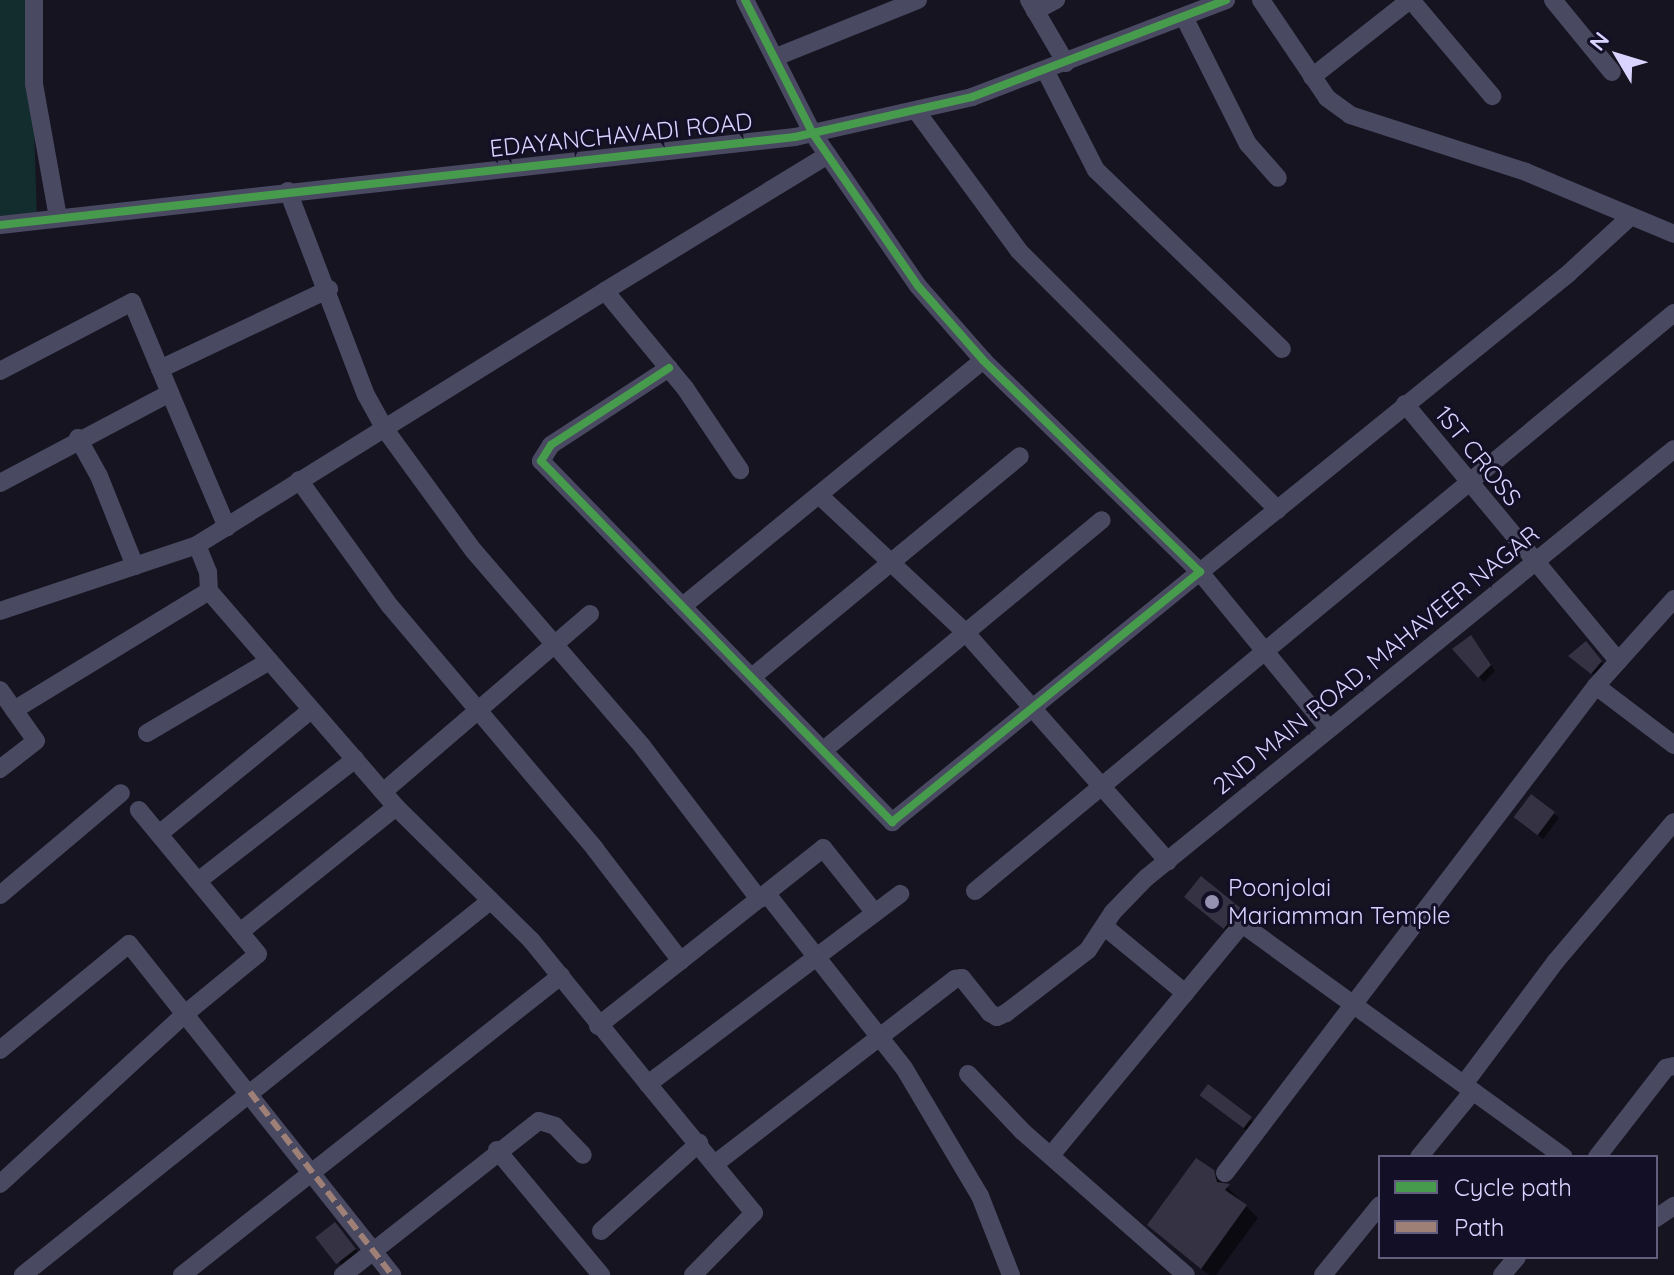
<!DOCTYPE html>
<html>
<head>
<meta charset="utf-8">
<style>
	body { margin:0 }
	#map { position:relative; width:1674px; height:1275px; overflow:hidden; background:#161421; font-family:Quicksand,sans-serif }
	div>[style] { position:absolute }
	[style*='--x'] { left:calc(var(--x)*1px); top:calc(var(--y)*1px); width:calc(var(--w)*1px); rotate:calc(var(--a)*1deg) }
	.green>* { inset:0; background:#132c2d }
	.shadow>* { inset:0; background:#0007 }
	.building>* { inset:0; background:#343243; transform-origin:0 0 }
	.street>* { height:18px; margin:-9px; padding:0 9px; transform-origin:9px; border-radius:9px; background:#4a4962 }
	.quiet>* { height:6px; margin-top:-3px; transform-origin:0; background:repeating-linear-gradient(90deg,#9e8076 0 12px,transparent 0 18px) }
	.cycleway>* { height:8px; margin:-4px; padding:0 4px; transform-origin:4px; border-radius:4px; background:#469c4c }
	.dots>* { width:22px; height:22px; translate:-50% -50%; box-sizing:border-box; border:4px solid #130f26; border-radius:50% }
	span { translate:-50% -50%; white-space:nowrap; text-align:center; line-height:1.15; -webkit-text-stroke:6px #130f26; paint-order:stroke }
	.street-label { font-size:24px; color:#d9d4ff }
	.poi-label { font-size:24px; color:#d9d4ff }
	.left { translate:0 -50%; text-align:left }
	.legend { position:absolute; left:1378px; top:1155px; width:280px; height:104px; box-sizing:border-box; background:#130f26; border:2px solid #625e7d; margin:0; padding:10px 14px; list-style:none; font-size:24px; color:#d9d4ff }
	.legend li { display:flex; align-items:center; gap:16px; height:40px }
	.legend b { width:40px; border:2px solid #625e7d }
	.north { position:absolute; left:1578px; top:16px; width:80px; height:80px; -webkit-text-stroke:6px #130f26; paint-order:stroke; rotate:308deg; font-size:22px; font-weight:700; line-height:32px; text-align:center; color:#d9d4ff }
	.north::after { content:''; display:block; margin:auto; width:28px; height:36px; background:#d9d4ff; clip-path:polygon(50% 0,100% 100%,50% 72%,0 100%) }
</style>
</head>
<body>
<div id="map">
	<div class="green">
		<i style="clip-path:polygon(0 0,30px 0,37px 220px,0 224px)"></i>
	</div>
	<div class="shadow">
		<i style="clip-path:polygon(1476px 643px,1495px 671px,1484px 682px,1479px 677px)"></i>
		<i style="clip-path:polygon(1591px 649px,1606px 667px,1597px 677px,1576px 661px)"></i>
		<i style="clip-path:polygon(1553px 813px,1559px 818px,1543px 839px,1521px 822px)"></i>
		<i style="clip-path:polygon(1195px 905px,1239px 909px,1248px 918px,1233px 935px)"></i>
		<i style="clip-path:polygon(1208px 1087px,1256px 1124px,1249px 1133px,1207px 1100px)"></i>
		<i style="clip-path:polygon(1212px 1172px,1258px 1218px,1216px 1275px,1209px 1275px,1161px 1236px)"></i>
		<i style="clip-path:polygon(340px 1230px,360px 1255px,344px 1268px,317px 1237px)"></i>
	</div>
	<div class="building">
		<i style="clip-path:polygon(1471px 635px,1491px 665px,1478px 678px,1452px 649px)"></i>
		<i style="clip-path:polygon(1586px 641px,1602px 661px,1591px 674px,1568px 656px)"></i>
		<i style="left:1531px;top:794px;width:30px;height:29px;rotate:37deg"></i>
		<i style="left:1201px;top:876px;width:51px;height:27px;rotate:39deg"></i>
		<i style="left:1208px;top:1084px;width:55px;height:14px;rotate:37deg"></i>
		<i style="clip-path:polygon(1196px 1158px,1214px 1170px,1217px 1182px,1230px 1184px,1225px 1190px,1247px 1205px,1201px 1269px,1147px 1225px)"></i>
		<i style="left:335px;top:1222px;width:34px;height:25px;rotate:52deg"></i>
	</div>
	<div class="street">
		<i style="--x:34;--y:0;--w:84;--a:90"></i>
		<i style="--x:34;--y:84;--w:136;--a:79.8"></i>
		<i style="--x:1029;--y:0;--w:73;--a:59.6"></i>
		<i style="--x:1261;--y:0;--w:118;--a:56"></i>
		<i style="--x:1327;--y:98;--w:29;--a:36"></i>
		<i style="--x:1350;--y:115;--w:185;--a:17.9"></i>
		<i style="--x:1526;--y:172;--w:160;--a:22.7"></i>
		<i style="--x:1411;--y:0;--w:126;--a:49.8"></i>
		<i style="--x:1553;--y:0;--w:93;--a:50.7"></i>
		<i style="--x:1035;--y:11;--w:24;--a:-28"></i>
		<i style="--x:1184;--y:17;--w:142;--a:63.3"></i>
		<i style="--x:1248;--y:144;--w:45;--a:48.6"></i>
		<i style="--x:776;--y:57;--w:153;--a:-21.9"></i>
		<i style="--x:1045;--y:70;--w:112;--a:63"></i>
		<i style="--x:1096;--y:170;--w:258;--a:43.9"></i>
		<i style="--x:1312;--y:77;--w:125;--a:-38.2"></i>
		<i style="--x:917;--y:112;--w:172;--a:53.7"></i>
		<i style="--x:1019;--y:251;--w:366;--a:45"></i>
		<i style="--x:288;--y:191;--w:218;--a:69.1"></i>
		<i style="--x:366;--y:395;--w:38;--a:61"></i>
		<i style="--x:384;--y:428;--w:151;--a:53.9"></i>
		<i style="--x:473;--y:550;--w:259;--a:49.2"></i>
		<i style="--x:642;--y:746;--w:193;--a:52.6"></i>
		<i style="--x:0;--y:225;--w:800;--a:-6.32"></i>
		<i style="--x:795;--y:137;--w:181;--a:-12.7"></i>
		<i style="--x:972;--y:97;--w:272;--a:-20.9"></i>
		<i style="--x:605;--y:291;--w:261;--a:-31.4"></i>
		<i style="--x:669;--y:368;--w:141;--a:146.9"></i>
		<i style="--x:551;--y:445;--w:19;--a:122"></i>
		<i style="--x:541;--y:461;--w:504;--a:45.8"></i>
		<i style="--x:892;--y:822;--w:397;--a:-39.1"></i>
		<i style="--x:1200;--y:572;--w:303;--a:-135.7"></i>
		<i style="--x:983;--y:360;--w:98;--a:-131.3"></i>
		<i style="--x:918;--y:286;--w:185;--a:-124.6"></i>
		<i style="--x:813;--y:134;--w:150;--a:-116.9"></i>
		<i style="--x:160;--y:369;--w:187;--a:-25.3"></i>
		<i style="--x:0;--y:371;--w:149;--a:-27.6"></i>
		<i style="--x:132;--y:302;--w:99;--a:67.3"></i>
		<i style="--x:1405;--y:404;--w:334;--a:50.3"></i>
		<i style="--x:78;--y:438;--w:43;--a:61.1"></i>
		<i style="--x:99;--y:476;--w:97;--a:68.2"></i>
		<i style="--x:299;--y:480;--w:155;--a:54.2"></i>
		<i style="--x:390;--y:606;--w:318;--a:49.8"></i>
		<i style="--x:595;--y:849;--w:141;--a:52.5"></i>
		<i style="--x:0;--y:483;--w:192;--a:-27.9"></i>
		<i style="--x:170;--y:393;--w:146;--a:67"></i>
		<i style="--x:819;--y:495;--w:202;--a:43.2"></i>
		<i style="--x:966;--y:633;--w:305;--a:48.5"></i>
		<i style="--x:197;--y:545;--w:29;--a:68"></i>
		<i style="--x:208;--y:572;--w:19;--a:87"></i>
		<i style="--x:684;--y:605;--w:387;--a:-39.3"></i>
		<i style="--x:0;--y:611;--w:208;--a:-18.5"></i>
		<i style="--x:197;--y:545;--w:481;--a:-31.9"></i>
		<i style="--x:605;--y:291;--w:126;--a:50.5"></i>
		<i style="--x:685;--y:388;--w:99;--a:56.1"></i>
		<i style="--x:752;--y:677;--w:347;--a:-39.5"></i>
		<i style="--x:1596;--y:686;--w:98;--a:37.1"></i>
		<i style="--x:0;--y:690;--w:62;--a:54.8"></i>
		<i style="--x:36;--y:741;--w:46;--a:142.1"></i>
		<i style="--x:14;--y:710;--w:228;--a:-31.4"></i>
		<i style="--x:209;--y:591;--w:286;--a:49.1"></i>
		<i style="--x:396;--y:807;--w:190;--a:44.6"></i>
		<i style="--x:531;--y:940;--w:186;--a:50.9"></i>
		<i style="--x:648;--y:1084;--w:316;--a:-37"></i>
		<i style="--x:1328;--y:728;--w:202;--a:-129.4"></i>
		<i style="--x:1200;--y:572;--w:475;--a:-39"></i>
		<i style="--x:1569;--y:273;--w:83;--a:-42.6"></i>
		<i style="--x:147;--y:733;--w:142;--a:-30.5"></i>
		<i style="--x:825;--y:749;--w:359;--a:-39.6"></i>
		<i style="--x:383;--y:792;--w:273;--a:-40.7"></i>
		<i style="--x:159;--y:834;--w:196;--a:-39.2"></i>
		<i style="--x:198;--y:881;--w:199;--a:-37.8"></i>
		<i style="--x:975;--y:891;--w:907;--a:-39.59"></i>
		<i style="--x:767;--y:894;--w:221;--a:51.8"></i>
		<i style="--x:904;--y:1068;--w:149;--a:59.3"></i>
		<i style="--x:980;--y:1196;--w:85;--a:68.6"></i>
		<i style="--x:0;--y:895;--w:158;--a:-40.1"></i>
		<i style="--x:1105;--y:927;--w:104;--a:39.5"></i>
		<i style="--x:240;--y:932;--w:200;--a:-38.7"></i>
		<i style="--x:598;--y:1026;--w:287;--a:-38.3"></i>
		<i style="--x:823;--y:848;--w:83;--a:51.3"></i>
		<i style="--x:0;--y:1050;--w:167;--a:-39.4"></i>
		<i style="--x:129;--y:944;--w:423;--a:51.5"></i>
		<i style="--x:968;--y:1074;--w:79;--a:46.5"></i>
		<i style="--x:1022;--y:1131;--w:218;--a:41.3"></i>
		<i style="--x:648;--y:1084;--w:167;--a:50.6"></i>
		<i style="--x:754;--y:1213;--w:87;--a:134.5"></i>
		<i style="--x:1464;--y:1084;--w:154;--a:-53.2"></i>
		<i style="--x:1556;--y:961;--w:182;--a:-49.7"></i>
		<i style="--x:497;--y:1150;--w:163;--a:50.2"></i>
		<i style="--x:1052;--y:1154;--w:298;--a:-50.4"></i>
		<i style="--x:1242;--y:924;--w:397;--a:35.9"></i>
		<i style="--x:1419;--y:1157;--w:85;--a:-50.7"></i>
		<i style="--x:1597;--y:1157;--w:113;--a:-52.2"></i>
		<i style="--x:1666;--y:1068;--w:8;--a:-14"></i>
		<i style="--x:716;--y:1163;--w:302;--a:-37.6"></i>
		<i style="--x:955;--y:979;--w:7;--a:-8"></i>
		<i style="--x:962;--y:978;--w:45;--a:51.3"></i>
		<i style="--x:990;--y:1013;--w:8;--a:30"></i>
		<i style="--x:997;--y:1017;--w:10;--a:-24"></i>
		<i style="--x:1006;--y:1013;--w:103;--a:-37.5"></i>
		<i style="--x:1088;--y:950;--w:45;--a:-56.7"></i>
		<i style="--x:1113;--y:912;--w:47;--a:-45.9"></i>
		<i style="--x:1146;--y:878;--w:680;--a:-39.09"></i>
		<i style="--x:1225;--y:1173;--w:612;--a:-52.7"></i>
		<i style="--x:1596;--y:686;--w:117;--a:-48.1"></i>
		<i style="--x:0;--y:1184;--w:251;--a:-42.6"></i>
		<i style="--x:185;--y:1014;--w:94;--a:-39.4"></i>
		<i style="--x:258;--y:954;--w:187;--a:-129.6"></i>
		<i style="--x:1656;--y:1218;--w:22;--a:-34"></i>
		<i style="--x:601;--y:1231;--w:132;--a:-41.9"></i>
		<i style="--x:23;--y:1275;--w:598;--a:-38.69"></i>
		<i style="--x:182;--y:1275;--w:483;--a:-38.3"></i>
		<i style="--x:343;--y:1275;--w:249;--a:-38.2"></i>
		<i style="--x:539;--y:1121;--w:17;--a:17"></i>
		<i style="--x:555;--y:1126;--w:40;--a:46"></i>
		<i style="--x:1323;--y:1275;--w:90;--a:-50.8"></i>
		<i style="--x:1502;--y:1275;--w:23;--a:-50"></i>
	</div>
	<div class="quiet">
		<i style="--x:250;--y:1092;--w:232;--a:52.2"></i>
	</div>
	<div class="cycleway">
		<i style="--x:0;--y:225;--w:800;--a:-6.32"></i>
		<i style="--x:795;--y:137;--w:181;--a:-12.7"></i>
		<i style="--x:972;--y:97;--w:272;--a:-20.9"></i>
		<i style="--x:669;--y:368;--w:141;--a:146.9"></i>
		<i style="--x:551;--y:445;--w:19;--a:122"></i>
		<i style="--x:541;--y:461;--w:504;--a:45.8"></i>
		<i style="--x:892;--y:822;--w:397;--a:-39.1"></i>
		<i style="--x:1200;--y:572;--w:303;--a:-135.7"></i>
		<i style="--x:983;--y:360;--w:98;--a:-131.3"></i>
		<i style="--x:918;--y:286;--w:185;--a:-124.6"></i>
		<i style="--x:813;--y:134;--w:150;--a:-116.9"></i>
	</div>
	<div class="dots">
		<i style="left:1212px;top:902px;background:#9591b1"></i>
	</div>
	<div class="street-label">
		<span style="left:621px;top:135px;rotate:-6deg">EDAYANCHAVADI ROAD</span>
		<span style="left:1478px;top:456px;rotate:51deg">1ST CROSS</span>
		<span style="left:1376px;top:660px;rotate:-39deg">2ND MAIN ROAD, MAHAVEER NAGAR</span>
	</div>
	<div class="poi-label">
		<span class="left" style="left:1228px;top:902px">Poonjolai<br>Mariamman Temple</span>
	</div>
	<ul class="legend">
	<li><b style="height:10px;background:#469c4c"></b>Cycle path</li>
	<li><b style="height:10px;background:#9e8076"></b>Path</li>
	</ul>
	<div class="north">N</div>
</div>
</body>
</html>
